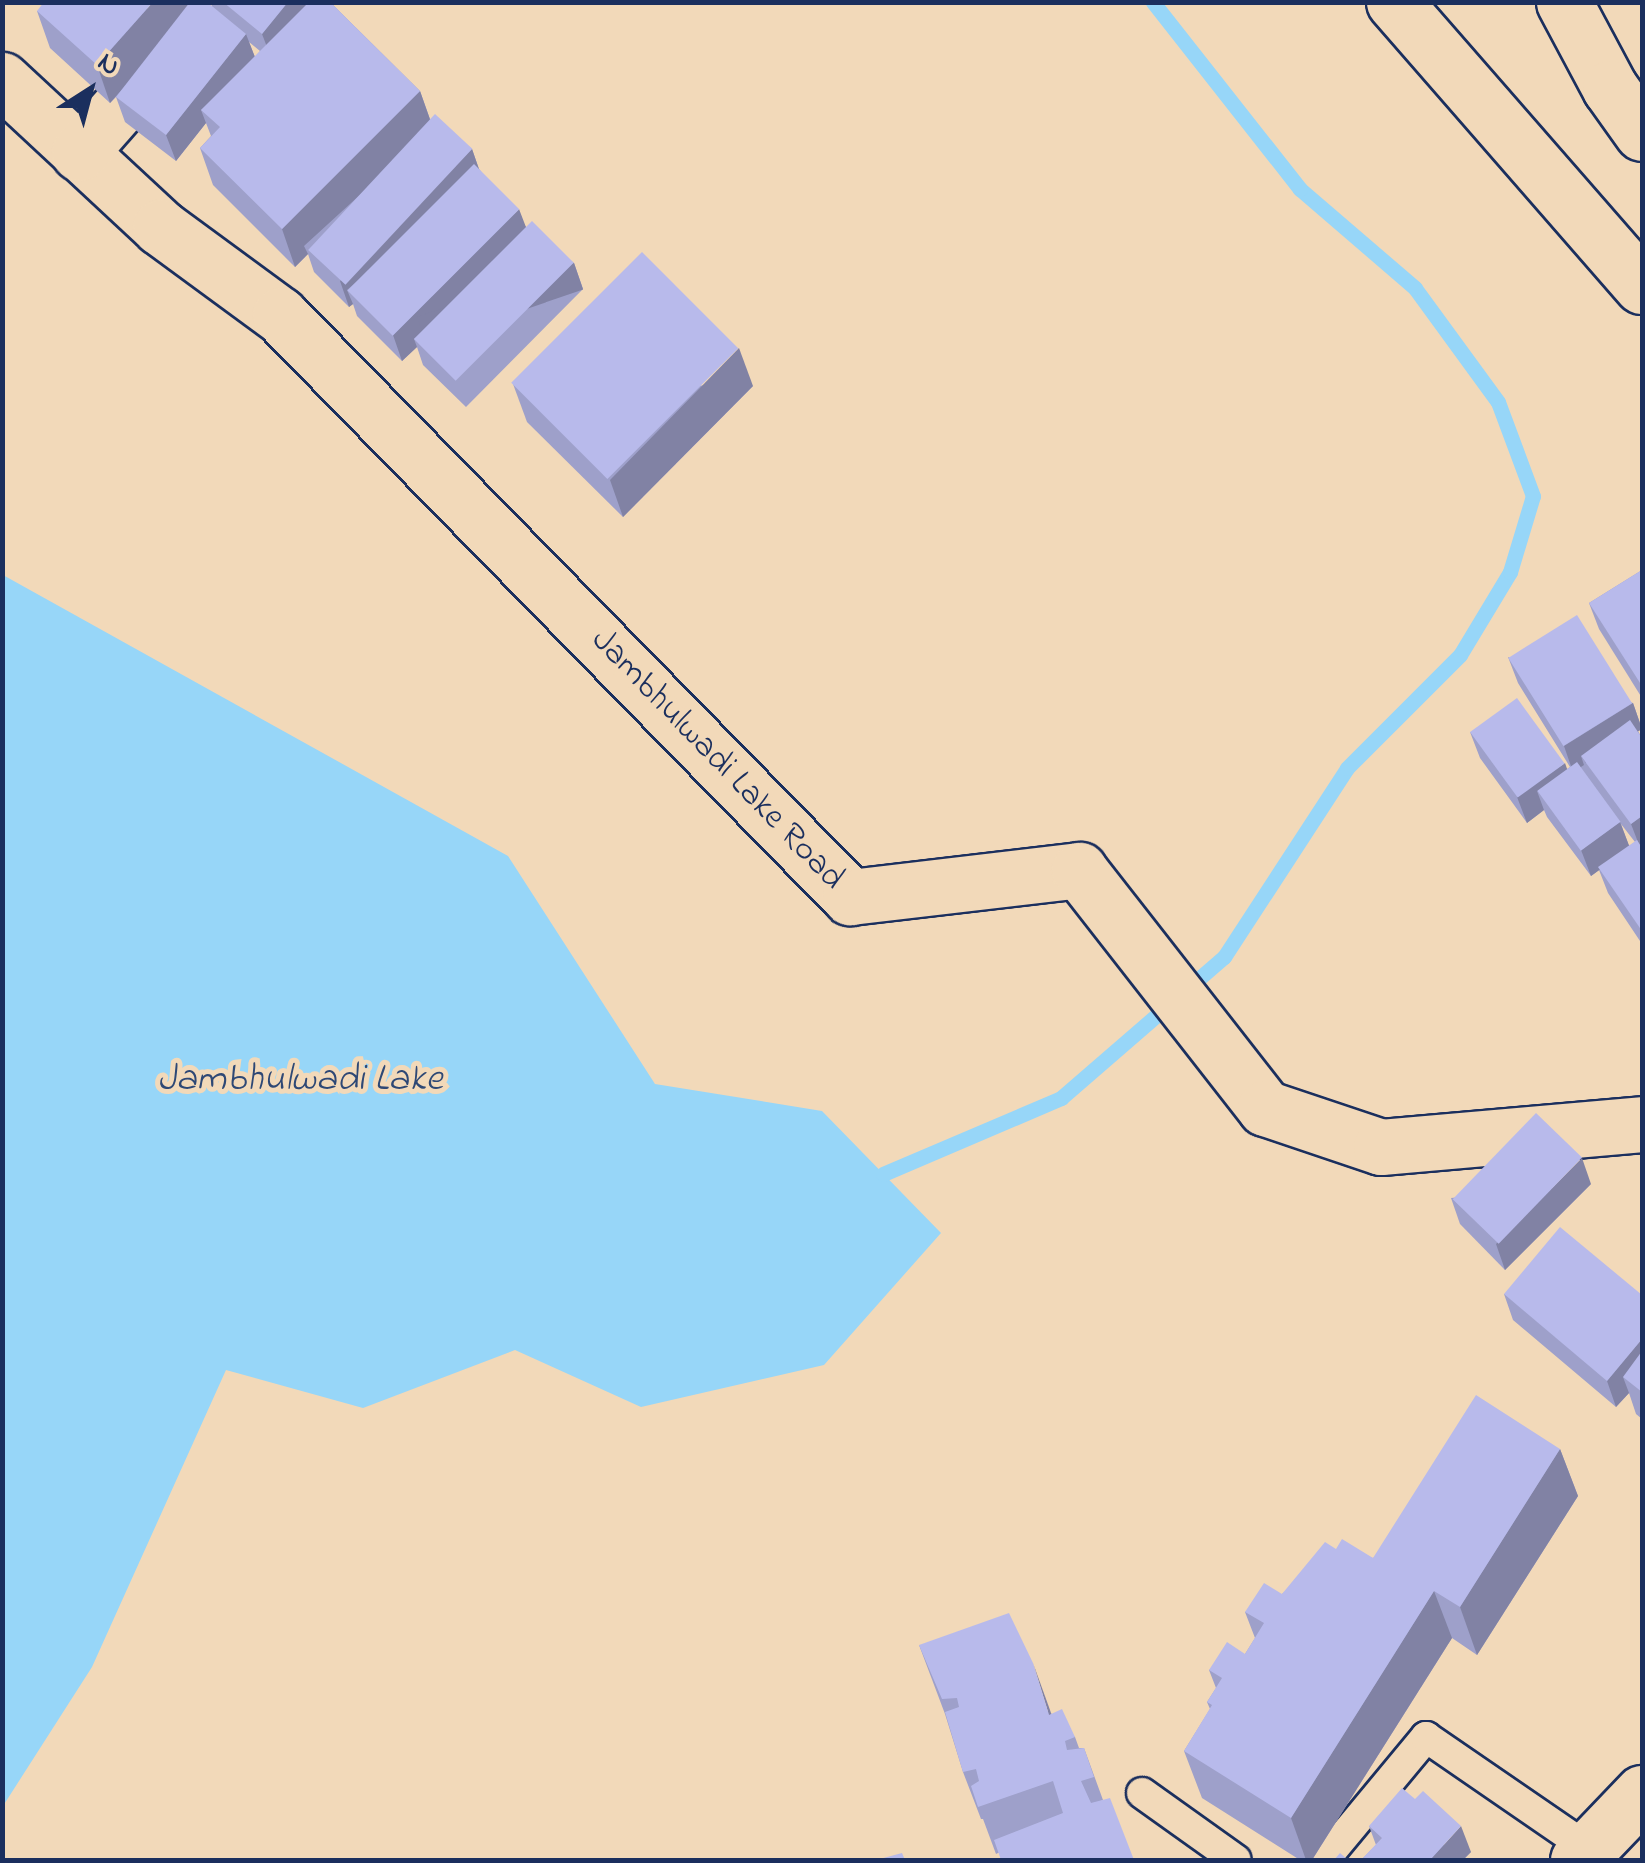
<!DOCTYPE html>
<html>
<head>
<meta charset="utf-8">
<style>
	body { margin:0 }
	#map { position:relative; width:1645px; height:1863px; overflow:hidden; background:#f2d9b9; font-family:"Indie Flower",sans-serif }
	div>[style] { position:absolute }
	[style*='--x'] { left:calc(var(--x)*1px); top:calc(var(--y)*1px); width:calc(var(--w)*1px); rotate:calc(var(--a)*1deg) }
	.water>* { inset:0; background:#97d6f8 }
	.stream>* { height:15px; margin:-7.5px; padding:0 7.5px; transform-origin:7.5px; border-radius:7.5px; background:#97d6f8 }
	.roads { filter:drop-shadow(2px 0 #1b2f5e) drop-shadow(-2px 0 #1b2f5e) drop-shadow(0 2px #1b2f5e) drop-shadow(0 -2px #1b2f5e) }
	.lane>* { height:30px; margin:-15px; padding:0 15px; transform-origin:15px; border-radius:15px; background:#f2d9b9 }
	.street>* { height:55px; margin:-27.5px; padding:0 27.5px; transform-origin:27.5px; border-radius:27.5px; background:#f2d9b9 }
	.wall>* { inset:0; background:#9ea0ca }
	.shaded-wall>* { inset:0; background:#8182a4; transform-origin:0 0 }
	.building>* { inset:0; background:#b8baeb; transform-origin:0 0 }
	span { translate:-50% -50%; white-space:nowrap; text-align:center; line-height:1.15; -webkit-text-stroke:10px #f2d9b9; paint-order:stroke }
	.street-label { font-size:35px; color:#1b2f5e }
	.water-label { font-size:38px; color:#2e4875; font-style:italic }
	.frame { position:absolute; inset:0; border:5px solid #1b2f5e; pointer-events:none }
	.north { position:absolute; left:40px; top:40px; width:100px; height:100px; -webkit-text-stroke:8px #f2d9b9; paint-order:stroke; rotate:36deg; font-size:28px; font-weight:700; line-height:40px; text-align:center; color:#1b2f5e }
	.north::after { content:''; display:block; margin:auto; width:35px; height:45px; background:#1b2f5e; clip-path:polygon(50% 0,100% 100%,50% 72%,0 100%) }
</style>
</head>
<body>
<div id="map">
	<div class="water">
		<i style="clip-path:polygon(3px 575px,508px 856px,655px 1084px,822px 1111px,941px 1233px,824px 1365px,641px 1407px,515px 1350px,363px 1408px,226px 1370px,92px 1667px,3px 1806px)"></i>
	</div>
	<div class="stream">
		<i style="--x:883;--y:1174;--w:194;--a:-23.1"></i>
		<i style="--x:1061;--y:1098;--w:216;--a:-40.9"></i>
		<i style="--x:1224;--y:957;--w:225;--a:-56.9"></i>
		<i style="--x:1347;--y:768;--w:160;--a:-45"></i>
		<i style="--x:1460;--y:655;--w:97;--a:-58.9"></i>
		<i style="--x:1510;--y:572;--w:79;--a:-73.2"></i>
		<i style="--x:1533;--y:496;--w:100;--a:-110.4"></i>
		<i style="--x:1498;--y:402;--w:141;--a:-126.1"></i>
		<i style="--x:1415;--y:288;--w:152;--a:-139.3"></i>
		<i style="--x:1300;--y:189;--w:238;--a:-128.2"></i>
	</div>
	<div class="roads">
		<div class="lane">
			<i style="--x:1142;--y:1793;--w:115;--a:35.5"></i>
			<i style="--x:1324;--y:1860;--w:160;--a:-50.3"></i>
			<i style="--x:1426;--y:1737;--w:198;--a:34.5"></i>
		</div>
		<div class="street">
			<i style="--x:1394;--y:2;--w:377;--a:48.9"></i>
			<i style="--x:1564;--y:2;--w:98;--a:61.9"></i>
			<i style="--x:1610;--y:88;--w:55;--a:54.6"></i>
			<i style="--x:2;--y:80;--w:216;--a:42.9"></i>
			<i style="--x:160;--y:227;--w:149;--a:36.3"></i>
			<i style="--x:280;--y:315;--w:815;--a:45.6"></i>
			<i style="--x:850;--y:897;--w:231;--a:-6.7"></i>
			<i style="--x:1079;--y:870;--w:302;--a:52"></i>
			<i style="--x:1265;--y:1108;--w:122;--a:18.6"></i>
			<i style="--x:1381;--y:1147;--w:262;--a:-5"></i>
			<i style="--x:79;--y:153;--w:201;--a:-48.8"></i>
			<i style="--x:1578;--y:1860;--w:93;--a:-46.3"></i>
		</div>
	</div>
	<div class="wall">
		<i style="clip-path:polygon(evenodd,211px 2px,330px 2px,420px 91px,430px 119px,472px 149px,479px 169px,526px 227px,574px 263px,583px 289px,466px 407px,423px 365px,417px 347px,402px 361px,357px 316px,353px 304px,349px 307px,314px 272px,308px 254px,295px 267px,213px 185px,200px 148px,211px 136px,206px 123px,176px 161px,125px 122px,116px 97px,110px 103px,50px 48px,37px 11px,212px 7px,211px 2px,249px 42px,260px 51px,255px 57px,249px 42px)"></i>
		<i style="clip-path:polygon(513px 384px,753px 386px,623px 517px,527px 422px)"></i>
		<i style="clip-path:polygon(1642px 570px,1642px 698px,1599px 629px,1589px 603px)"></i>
		<i style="clip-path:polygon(evenodd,1508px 657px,1633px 703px,1642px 729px,1638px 731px,1642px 738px,1642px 944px,1608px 893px,1599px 870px,1591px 876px,1547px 817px,1544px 810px,1527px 823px,1480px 758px,1470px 732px,1567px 769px,1570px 767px,1518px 683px,1508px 657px,1621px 824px,1635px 842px,1629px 846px,1621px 824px)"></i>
		<i style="clip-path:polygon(1591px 1184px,1505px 1270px,1460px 1224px,1451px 1198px)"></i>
		<i style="clip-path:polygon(1504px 1294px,1642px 1295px,1642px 1419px,1636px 1414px,1629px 1393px,1616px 1407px,1513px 1320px)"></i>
		<i style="clip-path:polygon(1560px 1449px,1578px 1496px,1477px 1655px,1452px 1638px,1312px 1860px,1300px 1860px,1202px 1798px,1184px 1751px,1210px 1709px,1207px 1702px,1216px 1688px,1209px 1670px,1245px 1654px,1255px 1638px,1245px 1612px,1282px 1594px,1336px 1549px,1373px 1558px)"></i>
		<i style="clip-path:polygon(919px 1645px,1052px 1714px,1075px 1737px,1079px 1748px,1084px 1748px,1103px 1800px,996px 1854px,983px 1819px,981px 1819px,963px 1772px,945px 1714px)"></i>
		<i style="clip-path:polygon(1369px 1826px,1471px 1852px,1463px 1860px,1361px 1860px,1376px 1845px)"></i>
	</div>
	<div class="shaded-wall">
		<i style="clip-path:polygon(153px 2px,200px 2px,110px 103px,97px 65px)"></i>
		<i style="clip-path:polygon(288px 2px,319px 2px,272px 60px,262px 34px)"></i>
		<i style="clip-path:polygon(246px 34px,256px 60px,201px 110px,206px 123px,176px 161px,166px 135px)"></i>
		<i style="clip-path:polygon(420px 91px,433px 128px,304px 246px,308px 254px,295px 267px,282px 229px)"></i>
		<i style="clip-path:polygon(472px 149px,481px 175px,347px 290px,353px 304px,349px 307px,340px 281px)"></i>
		<i style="clip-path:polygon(519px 209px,529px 235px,414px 339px,417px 347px,402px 361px,393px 335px)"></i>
		<i style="left:574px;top:263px;width:28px;height:166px;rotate:71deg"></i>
		<i style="clip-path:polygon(739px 348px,753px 386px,623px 517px,610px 480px)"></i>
		<i style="clip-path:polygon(1633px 703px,1642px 729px,1586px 763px,1581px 756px,1584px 765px,1573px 772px,1564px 746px)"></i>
		<i style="clip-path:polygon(1565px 763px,1574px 789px,1537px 791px,1544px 810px,1527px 823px,1517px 797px)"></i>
		<i style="clip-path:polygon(1642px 816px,1642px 849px,1641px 850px,1631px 824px)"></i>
		<i style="clip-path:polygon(1620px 822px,1630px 848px,1591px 876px,1581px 850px)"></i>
		<i style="clip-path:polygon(1582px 1158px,1591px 1184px,1505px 1270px,1496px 1244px)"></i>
		<i style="clip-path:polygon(1642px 1339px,1642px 1376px,1623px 1377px,1629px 1393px,1616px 1407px,1607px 1381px)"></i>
		<i style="clip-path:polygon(1560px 1449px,1578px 1496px,1477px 1655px,1460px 1607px)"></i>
		<i style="clip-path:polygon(1434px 1591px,1452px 1638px,1312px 1860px,1306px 1860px,1291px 1818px)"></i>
		<i style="clip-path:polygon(1033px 1663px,1050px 1710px,1067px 1762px,1049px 1715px)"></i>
		<i style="clip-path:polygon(1461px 1826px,1471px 1852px,1463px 1860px,1430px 1860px)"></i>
	</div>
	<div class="building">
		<i style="clip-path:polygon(44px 2px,153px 2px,97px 65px,37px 11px)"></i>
		<i style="clip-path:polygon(190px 2px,207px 2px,246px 34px,166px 135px,116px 97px)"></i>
		<i style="clip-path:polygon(223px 2px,288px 2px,262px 34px)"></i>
		<i style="clip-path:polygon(309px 2px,330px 2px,420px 91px,282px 229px,200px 148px,220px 127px,201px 110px)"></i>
		<i style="left:435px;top:114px;width:51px;height:186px;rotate:43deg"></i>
		<i style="left:474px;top:164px;width:64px;height:179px;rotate:45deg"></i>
		<i style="left:532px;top:221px;width:59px;height:167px;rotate:45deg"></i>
		<i style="left:642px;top:252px;width:136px;height:185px;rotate:45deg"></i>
		<i style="clip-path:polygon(1642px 570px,1642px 686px,1589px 603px)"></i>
		<i style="left:1577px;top:615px;width:104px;height:81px;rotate:58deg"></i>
		<i style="left:1517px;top:698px;width:81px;height:58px;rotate:54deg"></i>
		<i style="clip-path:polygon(1630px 720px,1642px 738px,1642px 816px,1631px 824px,1581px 756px)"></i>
		<i style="left:1577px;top:762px;width:74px;height:49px;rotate:54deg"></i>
		<i style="clip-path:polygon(1637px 840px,1642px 848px,1642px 931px,1598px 867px)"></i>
		<i style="left:1536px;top:1113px;width:64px;height:120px;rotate:44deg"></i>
		<i style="clip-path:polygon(1560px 1227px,1642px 1295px,1642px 1339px,1607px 1381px,1504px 1294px)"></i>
		<i style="clip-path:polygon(1642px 1351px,1642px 1392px,1623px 1377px)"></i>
		<i style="clip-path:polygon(1476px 1395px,1560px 1449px,1460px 1607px,1434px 1591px,1291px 1818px,1184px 1751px,1212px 1705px,1207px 1702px,1222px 1678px,1209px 1670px,1227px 1642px,1245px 1654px,1264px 1623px,1245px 1612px,1264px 1583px,1282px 1594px,1325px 1542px,1336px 1549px,1342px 1539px,1373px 1558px)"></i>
		<i style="clip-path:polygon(1009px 1613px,1033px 1663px,1049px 1715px,1062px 1709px,1075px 1737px,1065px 1741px,1067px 1750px,1084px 1748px,1094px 1777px,1081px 1781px,1091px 1803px,1110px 1798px,1134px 1860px,1001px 1860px,994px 1840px,1063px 1813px,1053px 1781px,978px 1807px,971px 1786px,979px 1781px,976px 1769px,963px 1772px,945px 1712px,959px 1707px,957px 1698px,942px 1699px,919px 1645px)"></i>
		<i style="clip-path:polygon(1402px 1788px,1415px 1799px,1423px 1791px,1461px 1826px,1430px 1860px,1361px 1860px,1382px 1838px,1369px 1826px)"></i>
		<i style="clip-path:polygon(902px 1853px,905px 1860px,876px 1860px)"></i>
		<i style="clip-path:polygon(1340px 1853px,1348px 1860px,1334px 1860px)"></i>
	</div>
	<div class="street-label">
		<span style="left:717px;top:760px;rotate:46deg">Jambhulwadi Lake Road</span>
	</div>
	<div class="water-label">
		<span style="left:300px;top:1081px">Jambhulwadi Lake</span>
	</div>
	<div class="frame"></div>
	<div class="north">N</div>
</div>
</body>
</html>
